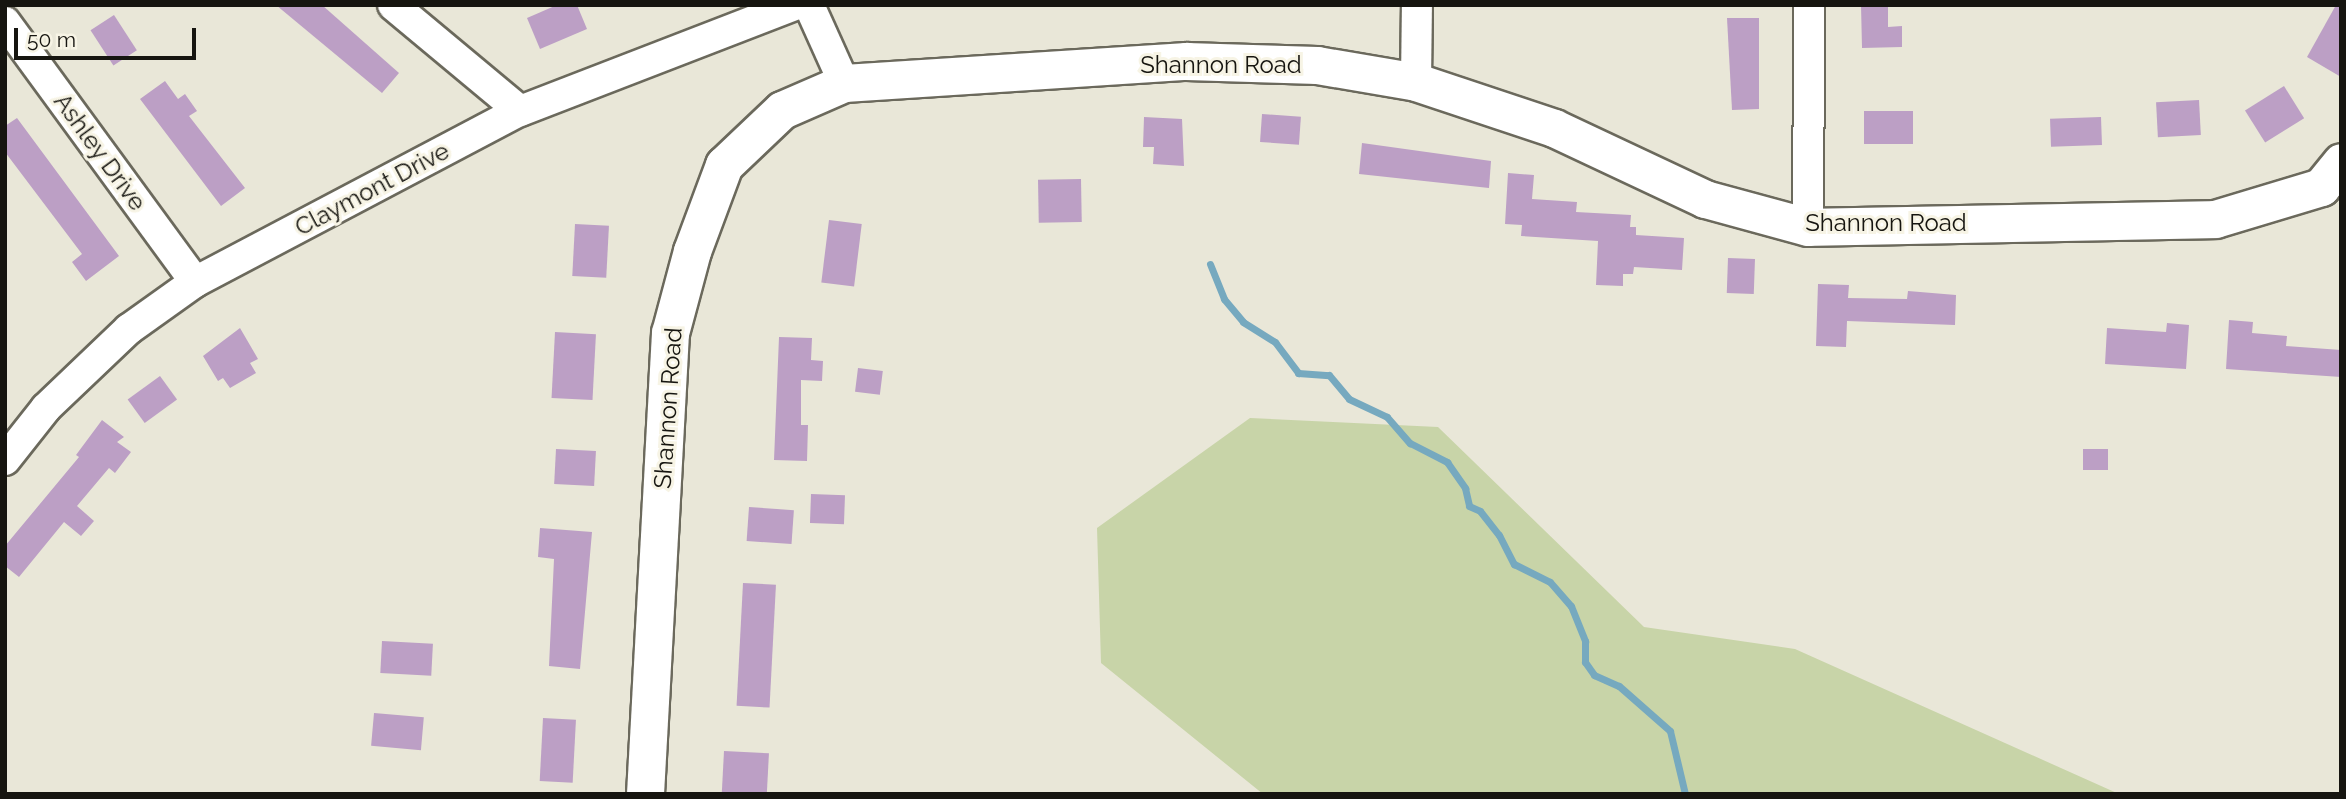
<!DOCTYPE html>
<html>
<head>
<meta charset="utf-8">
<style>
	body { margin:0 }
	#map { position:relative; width:2346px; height:799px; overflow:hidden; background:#e9e7d8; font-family:Raleway,sans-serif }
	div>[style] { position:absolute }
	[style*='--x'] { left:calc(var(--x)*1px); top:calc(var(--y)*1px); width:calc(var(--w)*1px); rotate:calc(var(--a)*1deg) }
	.green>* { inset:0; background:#c8d4a8 }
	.stream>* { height:7px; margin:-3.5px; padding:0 3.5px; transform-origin:3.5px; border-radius:3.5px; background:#76a9bf }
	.building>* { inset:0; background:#bc9fc5; transform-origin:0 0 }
	.roads { filter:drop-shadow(2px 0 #6b695c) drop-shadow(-2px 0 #6b695c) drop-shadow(0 2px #6b695c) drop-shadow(0 -2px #6b695c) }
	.minor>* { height:30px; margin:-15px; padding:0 15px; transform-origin:15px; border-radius:15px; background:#fff }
	.tertiary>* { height:37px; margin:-18.5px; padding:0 18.5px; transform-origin:18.5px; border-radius:18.5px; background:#fff }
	span { translate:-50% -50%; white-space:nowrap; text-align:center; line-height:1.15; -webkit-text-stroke:6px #f7f4e5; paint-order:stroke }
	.street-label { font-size:24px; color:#161510 }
	.frame { position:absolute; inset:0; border:7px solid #161510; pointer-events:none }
	.scale { position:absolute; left:14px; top:28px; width:182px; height:32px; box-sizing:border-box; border:4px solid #161510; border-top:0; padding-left:9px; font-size:21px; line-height:24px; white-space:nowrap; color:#161510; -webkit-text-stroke:5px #f7f4e5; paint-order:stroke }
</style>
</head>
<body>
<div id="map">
	<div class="green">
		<i style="clip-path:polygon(1250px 418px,1438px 427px,1644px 627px,1795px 649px,2119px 794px,1263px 794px,1101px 663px,1097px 528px)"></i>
	</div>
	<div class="stream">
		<i style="--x:1210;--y:264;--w:38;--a:68"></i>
		<i style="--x:1224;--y:299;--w:30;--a:50"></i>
		<i style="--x:1243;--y:322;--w:38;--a:32"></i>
		<i style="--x:1275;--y:342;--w:39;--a:53"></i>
		<i style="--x:1298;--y:373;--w:31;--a:4"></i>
		<i style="--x:1329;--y:375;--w:31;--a:50"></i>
		<i style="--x:1349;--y:399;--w:42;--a:25.3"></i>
		<i style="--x:1387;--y:417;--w:35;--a:49"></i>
		<i style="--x:1410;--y:443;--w:42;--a:27.2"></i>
		<i style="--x:1447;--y:462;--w:32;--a:55"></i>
		<i style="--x:1465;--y:488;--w:18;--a:77"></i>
		<i style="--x:1469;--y:506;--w:12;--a:24"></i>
		<i style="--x:1480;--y:511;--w:31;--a:52"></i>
		<i style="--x:1499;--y:535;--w:33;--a:63"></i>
		<i style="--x:1514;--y:564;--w:40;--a:26.6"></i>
		<i style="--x:1550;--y:582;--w:32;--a:49"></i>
		<i style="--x:1571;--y:606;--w:38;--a:68"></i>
		<i style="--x:1585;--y:641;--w:21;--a:90"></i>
		<i style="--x:1585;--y:662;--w:16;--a:55"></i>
		<i style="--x:1594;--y:675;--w:27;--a:24"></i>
		<i style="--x:1619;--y:686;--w:68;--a:41.4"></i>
		<i style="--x:1670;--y:731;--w:65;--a:76.6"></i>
	</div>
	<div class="building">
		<i style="clip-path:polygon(276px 5px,322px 5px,399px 73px,382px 93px)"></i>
		<i style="clip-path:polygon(557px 5px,577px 5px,587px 29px,540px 49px,527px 18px)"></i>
		<i style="clip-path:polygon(1861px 5px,1888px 5px,1888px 27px,1902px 26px,1902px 47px,1862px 48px)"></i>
		<i style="clip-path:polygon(2336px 5px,2341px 5px,2341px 77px,2307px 57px)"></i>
		<i style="left:114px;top:15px;width:42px;height:28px;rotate:57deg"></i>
		<i style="clip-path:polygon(1727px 18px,1759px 18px,1759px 109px,1732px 110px)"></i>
		<i style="clip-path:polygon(165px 81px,178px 99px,185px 94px,197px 111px,189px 116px,245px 188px,221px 206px,140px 99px)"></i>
		<i style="left:2284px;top:86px;width:38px;height:46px;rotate:58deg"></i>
		<i style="left:2199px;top:100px;width:35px;height:43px;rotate:87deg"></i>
		<i style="left:1864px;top:111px;width:49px;height:33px"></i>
		<i style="left:1262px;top:114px;width:39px;height:28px;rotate:4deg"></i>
		<i style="clip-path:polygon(1144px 117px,1182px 119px,1184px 166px,1153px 164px,1154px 147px,1143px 147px)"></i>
		<i style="left:2101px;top:117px;width:28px;height:51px;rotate:88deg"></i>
		<i style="clip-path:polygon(17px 118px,119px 256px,86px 281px,72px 262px,82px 254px,5px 152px,5px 126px)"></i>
		<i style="clip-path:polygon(1362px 143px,1491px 161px,1489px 188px,1359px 174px)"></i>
		<i style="clip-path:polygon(1508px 173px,1534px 175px,1532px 199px,1577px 202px,1576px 212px,1631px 215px,1630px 227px,1636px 227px,1636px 235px,1684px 238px,1682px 270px,1634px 267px,1633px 274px,1623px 274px,1623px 286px,1596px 285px,1598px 241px,1521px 236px,1522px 225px,1505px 224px)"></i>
		<i style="left:1081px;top:179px;width:43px;height:43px;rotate:89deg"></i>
		<i style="left:829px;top:220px;width:33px;height:63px;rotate:7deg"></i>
		<i style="left:575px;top:224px;width:34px;height:52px;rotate:3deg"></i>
		<i style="left:1728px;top:258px;width:27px;height:35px;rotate:2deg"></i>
		<i style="clip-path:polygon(1818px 284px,1849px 285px,1848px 298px,1907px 299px,1908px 291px,1956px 295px,1955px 325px,1847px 321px,1846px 347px,1816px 346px)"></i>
		<i style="clip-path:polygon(2229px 320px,2253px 322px,2252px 333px,2287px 336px,2286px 346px,2341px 350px,2341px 377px,2226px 369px)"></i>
		<i style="clip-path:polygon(2167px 323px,2189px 325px,2186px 369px,2105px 364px,2107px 328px,2166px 332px)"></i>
		<i style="clip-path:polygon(240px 328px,258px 359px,250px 363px,256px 373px,230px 388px,223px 378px,218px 381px,203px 356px)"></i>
		<i style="left:555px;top:332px;width:41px;height:66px;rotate:3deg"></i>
		<i style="clip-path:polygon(779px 337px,812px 338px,811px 360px,823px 361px,822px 381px,801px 380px,801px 425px,808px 425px,807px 461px,774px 460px)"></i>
		<i style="left:858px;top:368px;width:25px;height:24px;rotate:7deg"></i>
		<i style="left:160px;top:376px;width:29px;height:40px;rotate:54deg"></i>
		<i style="clip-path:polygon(102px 420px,124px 437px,117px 442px,131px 452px,115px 473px,109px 468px,77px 506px,94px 521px,81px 536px,64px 522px,19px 577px,5px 566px,5px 546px,79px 457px,76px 455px)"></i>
		<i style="left:556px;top:449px;width:40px;height:35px;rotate:3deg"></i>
		<i style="left:2083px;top:449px;width:25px;height:21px"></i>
		<i style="left:811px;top:494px;width:34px;height:29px;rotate:2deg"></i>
		<i style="left:749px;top:507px;width:45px;height:34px;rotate:4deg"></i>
		<i style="clip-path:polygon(540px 528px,592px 532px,580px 669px,549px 666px,554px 559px,538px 557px)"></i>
		<i style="left:743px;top:583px;width:33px;height:123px;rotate:3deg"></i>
		<i style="left:382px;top:641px;width:51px;height:32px;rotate:3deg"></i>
		<i style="left:374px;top:713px;width:50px;height:33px;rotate:5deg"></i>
		<i style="left:543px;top:718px;width:33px;height:63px;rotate:3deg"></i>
		<i style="left:724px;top:751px;width:45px;height:43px;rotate:3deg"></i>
	</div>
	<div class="roads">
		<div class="minor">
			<i style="--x:393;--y:5;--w:165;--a:39.8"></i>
			<i style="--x:809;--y:5;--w:85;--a:65.8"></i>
			<i style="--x:5;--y:22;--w:322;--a:53.8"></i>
			<i style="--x:1416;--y:82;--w:77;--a:-89.3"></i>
			<i style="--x:1808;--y:227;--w:222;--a:-89.7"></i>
			<i style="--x:5;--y:460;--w:66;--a:-51.7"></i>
			<i style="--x:46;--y:408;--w:115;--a:-43.6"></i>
			<i style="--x:129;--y:329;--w:81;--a:-35.5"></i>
			<i style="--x:195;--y:282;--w:367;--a:-27.8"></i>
			<i style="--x:520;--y:111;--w:294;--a:-21.1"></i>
		</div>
		<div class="tertiary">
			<i style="--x:645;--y:794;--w:462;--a:-86.9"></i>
			<i style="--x:670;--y:333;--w:85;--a:-75"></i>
			<i style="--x:692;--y:251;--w:92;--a:-69.6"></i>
			<i style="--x:724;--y:165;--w:80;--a:-43.5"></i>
			<i style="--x:782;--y:110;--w:68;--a:-23.5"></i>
			<i style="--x:844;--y:83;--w:343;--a:-3.7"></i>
			<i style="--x:1186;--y:61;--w:131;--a:1.7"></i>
			<i style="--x:1317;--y:65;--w:100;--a:9.7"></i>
			<i style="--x:1416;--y:82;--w:145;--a:18.4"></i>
			<i style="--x:1554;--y:128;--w:167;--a:25.2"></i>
			<i style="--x:1705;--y:199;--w:107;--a:15.2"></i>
			<i style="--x:1808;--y:227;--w:407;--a:-1.1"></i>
			<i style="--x:2215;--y:219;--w:111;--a:-16.8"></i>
			<i style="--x:2321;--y:187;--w:32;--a:-51"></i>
		</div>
	</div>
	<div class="street-label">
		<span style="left:1221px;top:65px">Shannon Road</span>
		<span style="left:100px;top:152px;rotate:54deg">Ashley Drive</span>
		<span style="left:372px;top:189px;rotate:-28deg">Claymont Drive</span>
		<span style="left:1886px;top:223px">Shannon Road</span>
		<span style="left:668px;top:408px;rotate:-86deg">Shannon Road</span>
	</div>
	<div class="frame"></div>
	<div class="scale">50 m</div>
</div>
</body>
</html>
